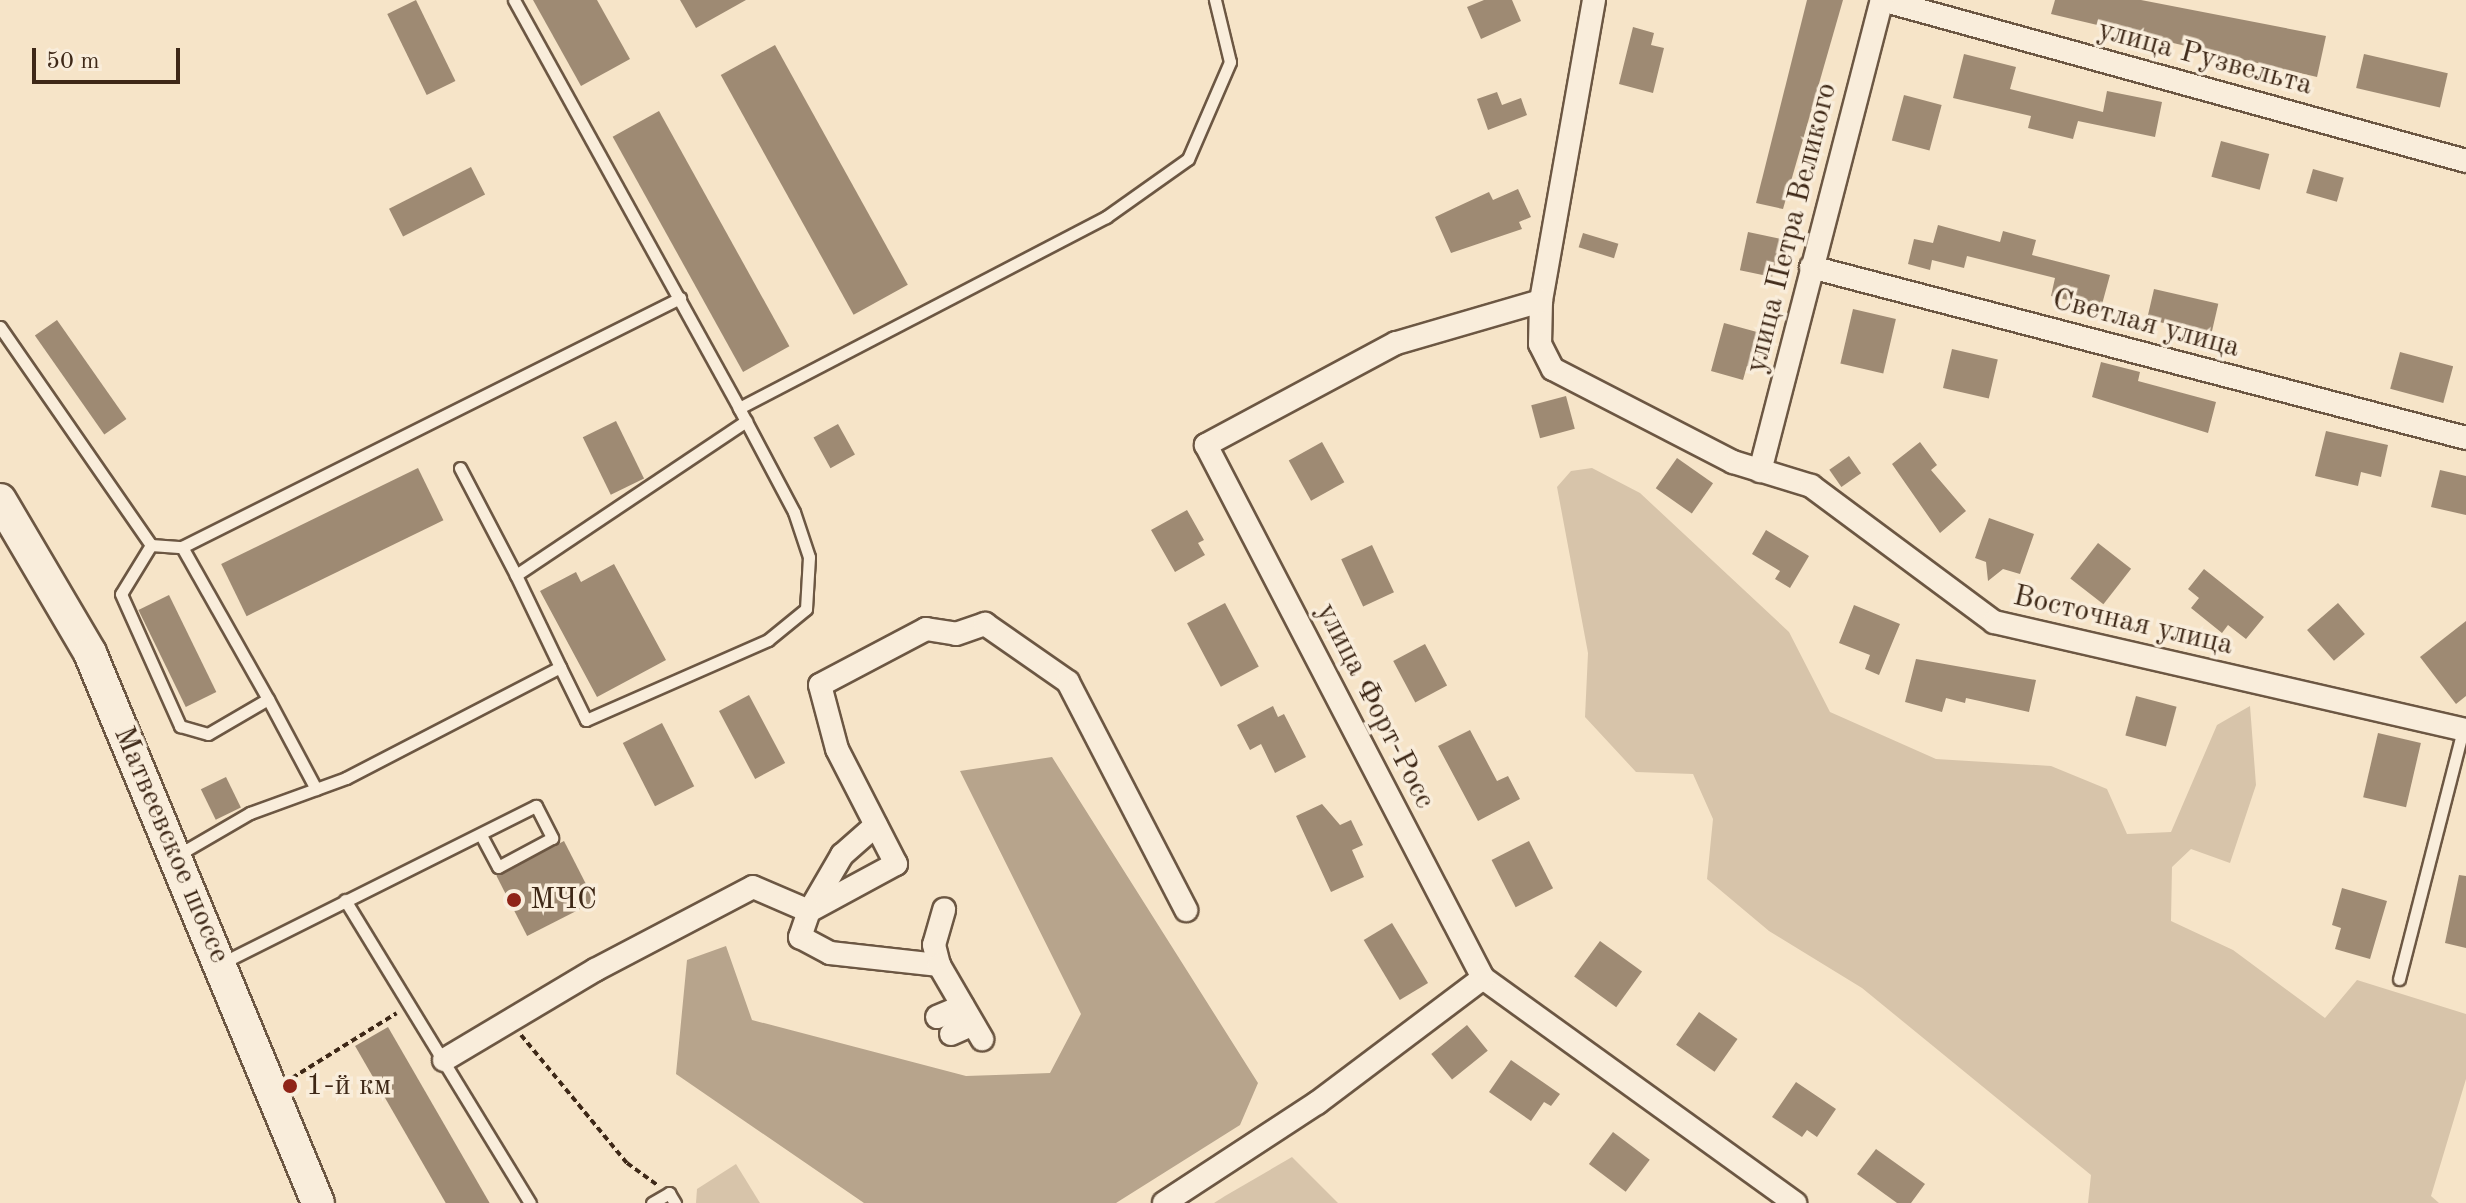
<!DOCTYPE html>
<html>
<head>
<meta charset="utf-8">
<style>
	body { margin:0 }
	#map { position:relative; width:2466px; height:1203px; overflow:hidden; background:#f6e4c8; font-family:"Old Standard TT",serif }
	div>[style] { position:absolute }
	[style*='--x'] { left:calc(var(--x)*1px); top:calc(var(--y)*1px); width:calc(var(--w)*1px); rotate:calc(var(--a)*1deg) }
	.green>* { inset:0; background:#d7c4aa }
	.water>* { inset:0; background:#b7a48c }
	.building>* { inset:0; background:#9e8a73; transform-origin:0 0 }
	.path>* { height:4px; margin-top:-2px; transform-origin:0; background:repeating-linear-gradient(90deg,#3e2817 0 6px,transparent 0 10px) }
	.roads { filter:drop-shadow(2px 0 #6c5743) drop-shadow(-2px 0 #6c5743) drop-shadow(0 2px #6c5743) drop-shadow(0 -2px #6c5743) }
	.lane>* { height:11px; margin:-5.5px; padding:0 5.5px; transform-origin:5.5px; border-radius:5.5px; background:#f9eddb }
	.street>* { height:22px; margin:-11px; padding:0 11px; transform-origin:11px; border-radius:11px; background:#f9eddb }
	.secondary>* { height:32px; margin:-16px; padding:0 16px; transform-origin:16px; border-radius:16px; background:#f9eddb }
	.dots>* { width:22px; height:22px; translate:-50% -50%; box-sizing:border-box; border:4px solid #f9eddb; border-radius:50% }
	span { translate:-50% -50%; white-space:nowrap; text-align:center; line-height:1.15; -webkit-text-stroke:7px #f9eddb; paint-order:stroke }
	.street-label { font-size:30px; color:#3e2817 }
	.poi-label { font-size:30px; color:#3e2817 }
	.left { translate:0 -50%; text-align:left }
	.scale { position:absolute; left:32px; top:48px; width:148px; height:36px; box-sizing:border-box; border:4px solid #3e2817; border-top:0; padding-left:10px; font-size:24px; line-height:28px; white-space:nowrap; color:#3e2817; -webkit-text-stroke:6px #f9eddb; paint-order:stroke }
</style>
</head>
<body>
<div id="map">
	<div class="green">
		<i style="clip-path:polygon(1592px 468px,1640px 493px,1789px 632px,1830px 712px,1936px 759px,2051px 766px,2107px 789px,2127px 834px,2171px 832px,2217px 725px,2250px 706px,2256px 785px,2230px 863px,2191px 849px,2172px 867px,2171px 921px,2233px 950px,2325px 1018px,2357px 980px,2466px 1014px,2466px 1079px,2431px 1196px,2439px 1203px,2088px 1203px,2091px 1175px,1862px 988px,1769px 931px,1707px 879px,1713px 819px,1693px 774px,1636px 772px,1585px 717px,1588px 653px,1557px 487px,1571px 471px)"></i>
		<i style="clip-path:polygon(1292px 1157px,1338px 1203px,1214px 1203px,1225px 1196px)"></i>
		<i style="clip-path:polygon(736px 1164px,760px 1203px,696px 1203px,697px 1189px)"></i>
	</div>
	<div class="water">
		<i style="clip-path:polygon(1052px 757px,1258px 1083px,1240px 1125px,1116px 1203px,864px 1203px,676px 1074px,687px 960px,726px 946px,752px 1020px,966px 1076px,1050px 1073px,1081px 1014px,960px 771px)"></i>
	</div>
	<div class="building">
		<i style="left:416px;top:0;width:90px;height:32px;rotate:64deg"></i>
		<i style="clip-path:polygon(533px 0,597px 0,630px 59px,581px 86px)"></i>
		<i style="clip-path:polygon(680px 0,746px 0,696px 28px)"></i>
		<i style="clip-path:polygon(1484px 0,1512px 0,1521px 21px,1481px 39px,1467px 7px)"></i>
		<i style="clip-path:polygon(1807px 0,1843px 0,1783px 209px,1756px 203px)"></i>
		<i style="clip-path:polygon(2055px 0,2141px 0,2326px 36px,2317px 77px,2051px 14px)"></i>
		<i style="clip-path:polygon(1633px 27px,1654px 33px,1651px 45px,1664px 48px,1653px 93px,1619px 84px)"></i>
		<i style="left:775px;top:45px;width:274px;height:62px;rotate:61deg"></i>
		<i style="clip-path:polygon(1964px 54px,2016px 67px,2010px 89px,2103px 112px,2107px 91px,2162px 102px,2155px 137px,2078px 121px,2073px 139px,2028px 128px,2031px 116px,1953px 98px)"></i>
		<i style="left:2364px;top:54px;width:86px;height:35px;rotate:13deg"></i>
		<i style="clip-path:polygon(1497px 92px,1502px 105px,1521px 98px,1527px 115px,1488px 130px,1477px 99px)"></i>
		<i style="left:1904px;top:95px;width:39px;height:47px;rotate:15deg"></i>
		<i style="left:659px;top:111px;width:269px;height:53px;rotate:61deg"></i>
		<i style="left:2221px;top:141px;width:50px;height:37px;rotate:15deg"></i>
		<i style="left:471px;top:167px;width:31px;height:92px;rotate:63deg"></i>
		<i style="left:2313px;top:169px;width:32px;height:25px;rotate:16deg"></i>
		<i style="clip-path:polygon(1518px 189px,1531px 217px,1519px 222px,1522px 229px,1451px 253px,1435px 217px,1489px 192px,1493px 200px)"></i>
		<i style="clip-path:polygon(1938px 225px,2000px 242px,2003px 231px,2036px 240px,2032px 255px,2110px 275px,2101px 308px,2051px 296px,2055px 278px,1967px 256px,1964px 268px,1932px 260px,1930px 270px,1908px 264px,1914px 239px,1933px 243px)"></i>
		<i style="left:1748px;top:232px;width:33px;height:39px;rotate:12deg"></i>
		<i style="left:1583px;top:233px;width:37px;height:15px;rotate:17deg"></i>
		<i style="left:2154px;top:289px;width:66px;height:31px;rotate:13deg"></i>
		<i style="left:1853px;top:309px;width:44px;height:56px;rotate:13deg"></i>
		<i style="left:57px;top:320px;width:121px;height:27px;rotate:55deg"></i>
		<i style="clip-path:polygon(1724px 323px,1757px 332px,1755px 339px,1763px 342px,1756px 369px,1747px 366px,1743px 380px,1711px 371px)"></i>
		<i style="left:1952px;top:349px;width:47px;height:40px;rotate:13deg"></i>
		<i style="left:2400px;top:352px;width:55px;height:38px;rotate:15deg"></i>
		<i style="clip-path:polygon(2101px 362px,2140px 372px,2138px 381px,2216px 402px,2208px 433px,2092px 397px)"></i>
		<i style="left:1566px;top:396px;width:34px;height:36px;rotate:75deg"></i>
		<i style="left:616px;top:421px;width:64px;height:37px;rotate:64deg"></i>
		<i style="left:838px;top:424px;width:35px;height:28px;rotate:61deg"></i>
		<i style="clip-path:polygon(2326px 431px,2388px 445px,2381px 477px,2361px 472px,2358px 486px,2315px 476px)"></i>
		<i style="left:1322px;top:442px;width:46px;height:38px;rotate:61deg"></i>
		<i style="clip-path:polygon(1920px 442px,1937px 465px,1931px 470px,1966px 511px,1940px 533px,1892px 464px)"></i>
		<i style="left:1849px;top:456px;width:21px;height:24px;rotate:55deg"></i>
		<i style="left:1677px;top:458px;width:44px;height:37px;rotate:35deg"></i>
		<i style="left:418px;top:468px;width:58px;height:219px;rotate:64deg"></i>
		<i style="clip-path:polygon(2440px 470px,2466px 476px,2466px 515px,2431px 507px)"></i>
		<i style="clip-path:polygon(1187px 510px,1204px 540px,1198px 543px,1205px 555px,1175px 572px,1151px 530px)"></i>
		<i style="clip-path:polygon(1989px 518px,2034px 534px,2020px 574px,2003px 569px,1988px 581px,1986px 562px,1975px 558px)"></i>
		<i style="clip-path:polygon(1766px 530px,1809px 556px,1790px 588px,1775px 579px,1780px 571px,1752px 554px)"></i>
		<i style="left:2098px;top:543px;width:42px;height:45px;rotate:38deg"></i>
		<i style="left:1372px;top:545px;width:52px;height:34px;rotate:65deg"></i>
		<i style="clip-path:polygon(614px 564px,666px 660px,597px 697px,540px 591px,576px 572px,581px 582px)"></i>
		<i style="clip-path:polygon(2204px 569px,2264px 617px,2246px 639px,2228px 625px,2222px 633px,2191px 608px,2199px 598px,2188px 589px)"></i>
		<i style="left:169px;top:595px;width:108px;height:34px;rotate:64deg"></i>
		<i style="left:1225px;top:603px;width:72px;height:43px;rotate:62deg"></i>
		<i style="left:2338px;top:603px;width:41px;height:41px;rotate:49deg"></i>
		<i style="clip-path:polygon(1854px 605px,1900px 624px,1879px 675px,1865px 669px,1870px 655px,1839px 643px)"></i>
		<i style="clip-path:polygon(2466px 621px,2466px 696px,2456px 704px,2420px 657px)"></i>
		<i style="left:1425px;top:644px;width:47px;height:36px;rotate:62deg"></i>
		<i style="clip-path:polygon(1916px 659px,2036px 680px,2029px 712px,1966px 698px,1965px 703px,1946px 698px,1942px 712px,1905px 702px)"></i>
		<i style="left:749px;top:695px;width:77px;height:34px;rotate:62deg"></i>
		<i style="left:2136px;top:696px;width:42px;height:41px;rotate:15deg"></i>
		<i style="clip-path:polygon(1273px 706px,1278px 717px,1284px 714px,1306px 757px,1275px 773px,1261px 744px,1250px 750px,1237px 725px)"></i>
		<i style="left:662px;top:723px;width:71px;height:44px;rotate:63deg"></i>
		<i style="clip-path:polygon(1470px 730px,1497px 781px,1508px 776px,1520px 799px,1478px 821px,1438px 746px)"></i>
		<i style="left:2378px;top:733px;width:44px;height:66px;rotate:13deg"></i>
		<i style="left:226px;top:777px;width:34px;height:28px;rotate:64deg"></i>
		<i style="clip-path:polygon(1322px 804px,1340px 825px,1351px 820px,1363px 845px,1352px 850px,1364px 877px,1331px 892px,1296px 816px)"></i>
		<i style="left:564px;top:841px;width:68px;height:76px;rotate:63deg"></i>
		<i style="left:1529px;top:841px;width:53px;height:42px;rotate:63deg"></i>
		<i style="clip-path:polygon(2459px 875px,2466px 876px,2466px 948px,2445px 943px)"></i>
		<i style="clip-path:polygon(2342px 888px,2387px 901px,2370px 959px,2335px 949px,2341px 928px,2332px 925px)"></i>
		<i style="left:1392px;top:923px;width:70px;height:33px;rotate:59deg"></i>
		<i style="left:1600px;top:941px;width:52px;height:44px;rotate:36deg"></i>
		<i style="left:1699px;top:1012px;width:47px;height:40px;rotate:35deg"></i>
		<i style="left:1467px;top:1025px;width:33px;height:46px;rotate:51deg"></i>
		<i style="left:388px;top:1027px;width:203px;height:38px;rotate:60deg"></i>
		<i style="clip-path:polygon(1511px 1060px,1560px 1094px,1551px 1106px,1544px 1102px,1531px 1121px,1489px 1092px)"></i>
		<i style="clip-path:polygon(1796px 1082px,1836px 1109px,1817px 1137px,1807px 1130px,1802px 1137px,1772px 1117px)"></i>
		<i style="left:1613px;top:1132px;width:46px;height:40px;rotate:37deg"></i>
		<i style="clip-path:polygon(1876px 1149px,1925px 1184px,1911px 1203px,1897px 1203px,1857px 1174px)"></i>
	</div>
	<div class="path">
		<i style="--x:521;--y:1035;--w:166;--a:50.4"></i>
		<i style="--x:627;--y:1163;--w:37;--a:36"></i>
		<i style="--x:292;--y:1078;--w:123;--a:-31.8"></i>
	</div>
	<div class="roads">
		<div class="lane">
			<i style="--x:514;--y:0;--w:466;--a:61.1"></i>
			<i style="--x:0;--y:327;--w:265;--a:55.3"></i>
			<i style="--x:151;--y:545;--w:57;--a:121.5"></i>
			<i style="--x:121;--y:594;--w:145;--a:65.9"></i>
			<i style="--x:180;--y:726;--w:29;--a:16"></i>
			<i style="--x:208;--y:734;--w:69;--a:-30.3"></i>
			<i style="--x:268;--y:699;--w:102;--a:61.9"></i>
			<i style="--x:460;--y:468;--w:121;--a:62.4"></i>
			<i style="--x:151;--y:545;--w:31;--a:4"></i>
			<i style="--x:182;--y:547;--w:557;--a:-26.57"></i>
			<i style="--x:182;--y:547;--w:175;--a:60.5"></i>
			<i style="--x:560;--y:667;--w:102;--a:-115.6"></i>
			<i style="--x:516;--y:575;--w:277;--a:-33.8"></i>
			<i style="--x:176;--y:856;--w:86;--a:-30.2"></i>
			<i style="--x:250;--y:813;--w:102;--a:-20"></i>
			<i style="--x:346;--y:778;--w:241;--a:-27.4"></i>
			<i style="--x:560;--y:667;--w:59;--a:63.9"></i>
			<i style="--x:586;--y:720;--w:199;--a:-23.7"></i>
			<i style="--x:768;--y:640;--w:49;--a:-39.2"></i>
			<i style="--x:806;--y:609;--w:52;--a:-86.7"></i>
			<i style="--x:809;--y:557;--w:47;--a:-108.4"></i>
			<i style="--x:794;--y:512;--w:118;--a:-117.9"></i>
			<i style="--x:739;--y:408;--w:414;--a:-27.5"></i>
			<i style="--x:1106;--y:217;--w:100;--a:-35.3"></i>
			<i style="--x:1188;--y:159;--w:106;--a:-66.6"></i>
			<i style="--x:1230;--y:62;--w:64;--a:-103.6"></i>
			<i style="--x:345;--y:900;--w:355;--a:58.6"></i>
			<i style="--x:222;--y:963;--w:351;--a:-26.6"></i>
			<i style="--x:536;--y:806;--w:36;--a:63"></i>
			<i style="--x:552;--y:838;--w:61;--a:151.8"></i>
			<i style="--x:498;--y:867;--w:36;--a:-118"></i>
			<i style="--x:2399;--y:979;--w:257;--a:-75.6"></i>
			<i style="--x:652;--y:1203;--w:20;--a:-30"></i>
			<i style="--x:669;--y:1193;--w:12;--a:59"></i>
		</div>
		<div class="street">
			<i style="--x:1594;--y:0;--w:306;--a:100"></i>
			<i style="--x:1541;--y:301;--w:43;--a:91.3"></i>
			<i style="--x:1540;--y:344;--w:28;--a:63"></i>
			<i style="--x:1553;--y:369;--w:203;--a:27.3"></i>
			<i style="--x:1733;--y:462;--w:82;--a:17.1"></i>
			<i style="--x:1811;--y:486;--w:228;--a:36.6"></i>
			<i style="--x:1994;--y:622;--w:484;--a:12.9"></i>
			<i style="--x:1882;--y:0;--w:606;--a:15.41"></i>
			<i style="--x:1811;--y:267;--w:677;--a:14.63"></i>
			<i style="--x:1541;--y:301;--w:151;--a:163.8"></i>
			<i style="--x:1396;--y:343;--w:216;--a:151.8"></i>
			<i style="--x:1206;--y:445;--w:601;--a:62.54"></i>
			<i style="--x:1483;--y:978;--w:385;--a:35.8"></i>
			<i style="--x:1760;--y:471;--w:487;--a:-75.5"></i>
			<i style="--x:810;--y:910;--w:64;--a:-59.8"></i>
			<i style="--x:842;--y:855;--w:45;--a:-41.4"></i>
			<i style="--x:809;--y:911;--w:99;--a:-28.4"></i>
			<i style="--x:896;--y:864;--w:129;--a:-117.2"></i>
			<i style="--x:837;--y:749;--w:66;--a:-104.9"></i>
			<i style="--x:820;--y:685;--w:120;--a:-27.8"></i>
			<i style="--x:926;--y:629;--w:30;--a:9"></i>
			<i style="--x:956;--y:634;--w:31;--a:-19"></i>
			<i style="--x:985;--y:624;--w:101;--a:34.9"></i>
			<i style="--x:1068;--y:682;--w:257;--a:62.6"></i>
			<i style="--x:939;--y:965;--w:21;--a:-104"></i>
			<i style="--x:934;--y:945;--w:37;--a:-74"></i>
			<i style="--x:937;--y:1017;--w:28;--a:-23"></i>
			<i style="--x:951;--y:1034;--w:24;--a:-24"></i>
			<i style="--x:444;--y:1060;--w:176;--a:-30.8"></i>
			<i style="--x:595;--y:970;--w:178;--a:-27.7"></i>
			<i style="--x:753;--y:887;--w:61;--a:23.2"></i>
			<i style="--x:809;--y:911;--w:28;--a:109"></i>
			<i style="--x:800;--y:937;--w:34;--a:28"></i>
			<i style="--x:830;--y:953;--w:110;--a:6.3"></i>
			<i style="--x:939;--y:965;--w:86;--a:59.8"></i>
			<i style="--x:1164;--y:1203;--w:183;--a:-33.2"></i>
			<i style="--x:1317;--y:1103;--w:208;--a:-37"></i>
		</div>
		<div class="secondary">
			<i style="--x:0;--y:500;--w:178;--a:59.5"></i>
			<i style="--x:90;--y:653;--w:595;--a:67.48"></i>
		</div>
	</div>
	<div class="dots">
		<i style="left:514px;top:900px;background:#8f2418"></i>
		<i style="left:290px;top:1086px;background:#8f2418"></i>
	</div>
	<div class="street-label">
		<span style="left:2205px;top:58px;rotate:15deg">улица Рузвельта</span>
		<span style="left:1792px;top:228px;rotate:-76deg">улица Петра Великого</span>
		<span style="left:2146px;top:324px;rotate:15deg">Светлая улица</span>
		<span style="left:2123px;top:621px;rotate:13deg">Восточная улица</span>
		<span style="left:1375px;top:706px;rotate:63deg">улица Форт-Росс</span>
		<span style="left:171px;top:845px;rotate:67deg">Матвеевское шоссе</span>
	</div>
	<div class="poi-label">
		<span class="left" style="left:530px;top:900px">МЧС</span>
		<span class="left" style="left:306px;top:1086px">1-й км</span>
	</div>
	<div class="scale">50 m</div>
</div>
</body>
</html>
